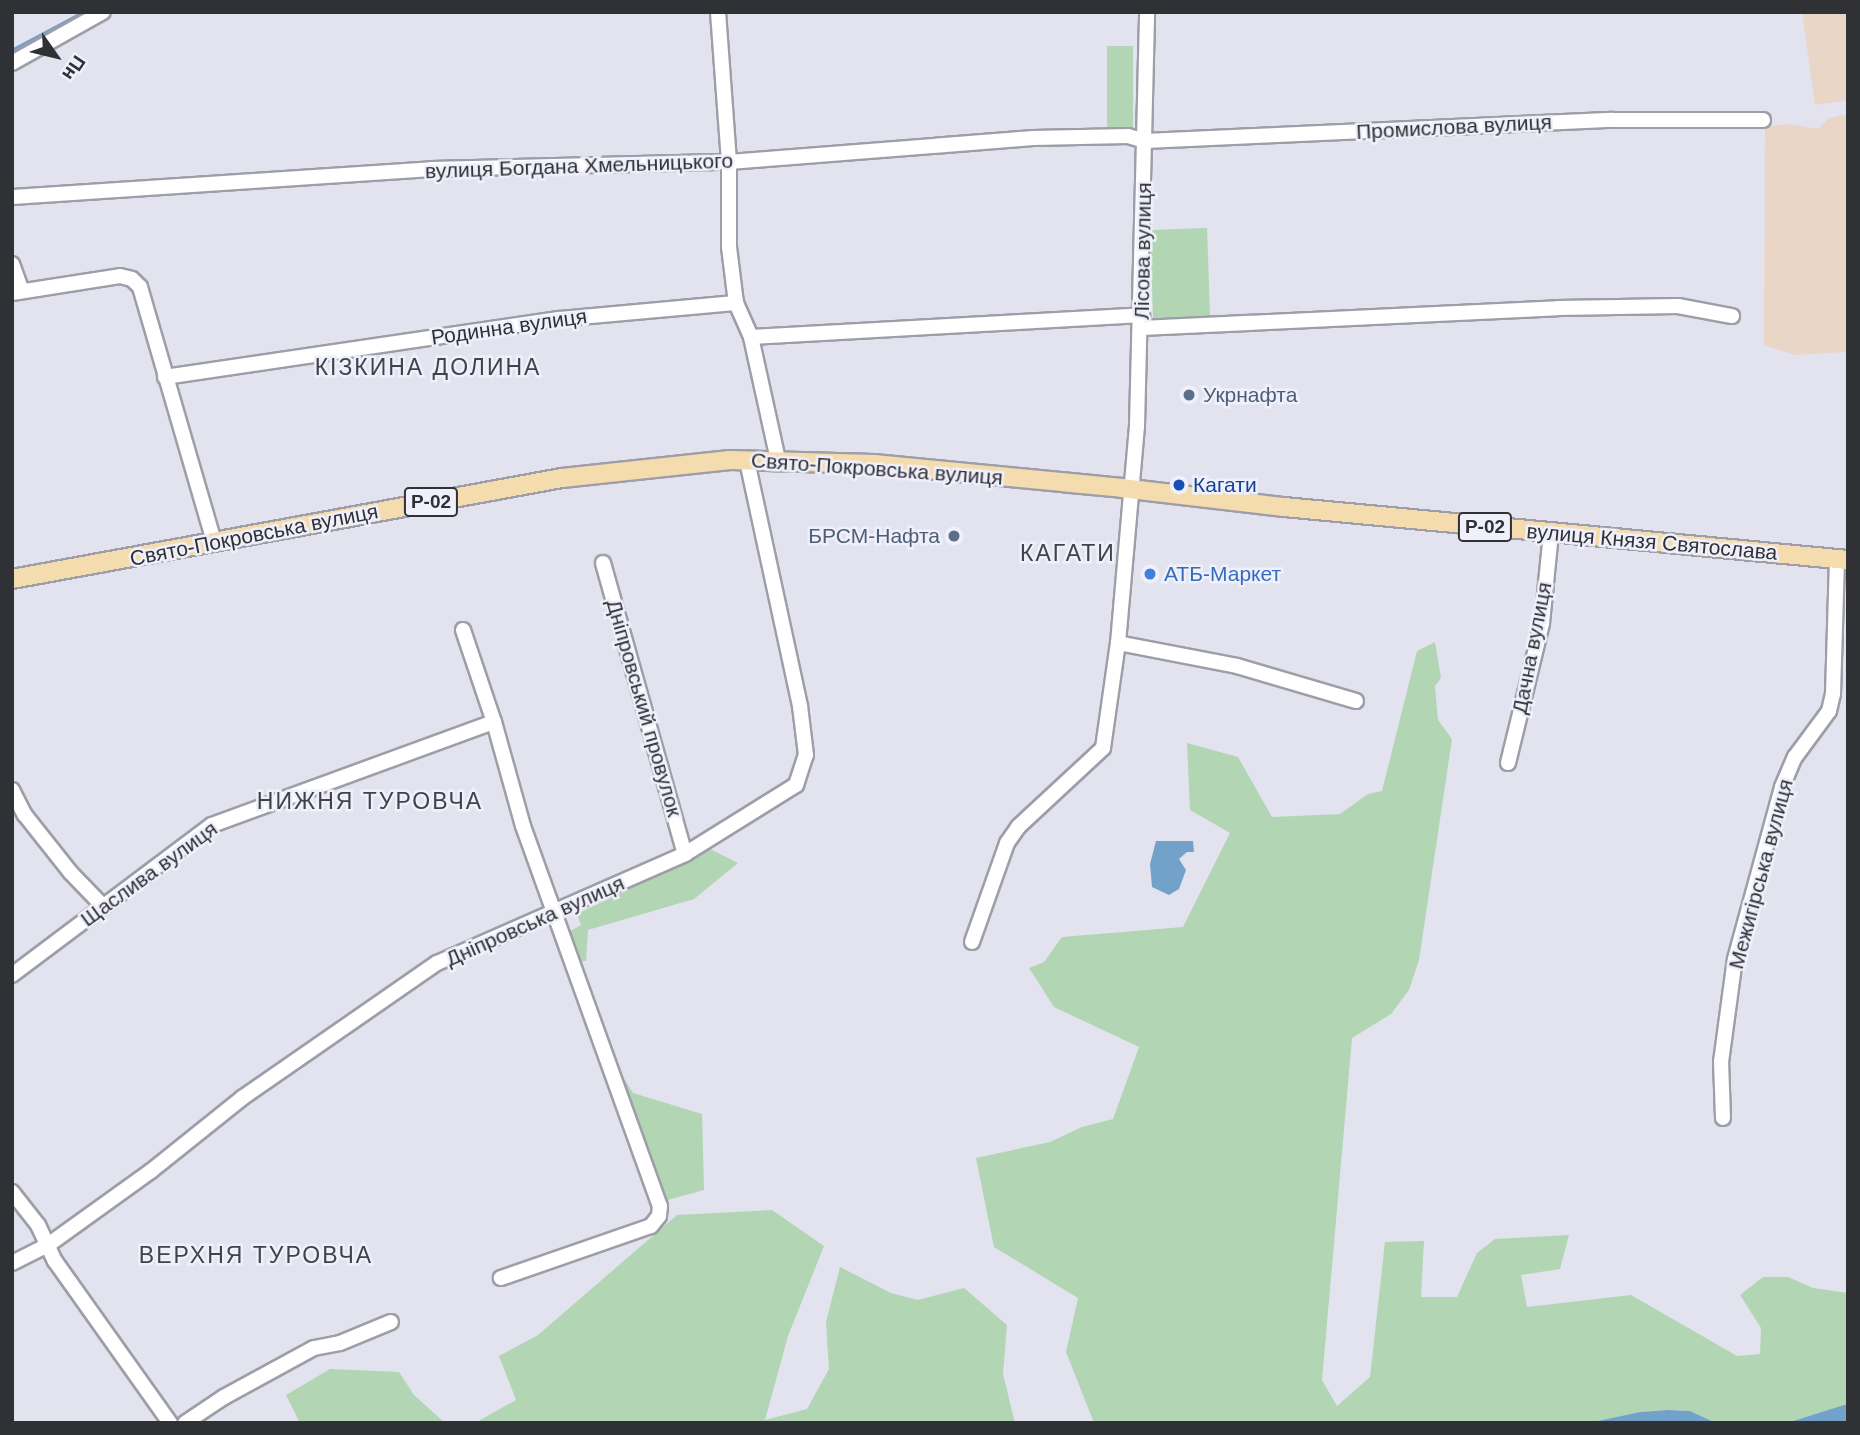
<!DOCTYPE html>
<html>
<head>
<meta charset="utf-8">
<style>
	body { margin:0 }
	#map { position:relative; width:1860px; height:1435px; overflow:hidden; background:#e2e3ee; font-family:Helvetica,sans-serif }
	div>[style] { position:absolute }
	[style*='--x'] { left:calc(var(--x)*1px); top:calc(var(--y)*1px); width:calc(var(--w)*1px); rotate:calc(var(--a)*1deg) }
	.industrial>* { inset:0; background:#ead6c7 }
	.green>* { inset:0; background:#b2d5b3; transform-origin:0 0 }
	.water>* { inset:0; background:#72a2c9 }
	.stream>* { height:3.5px; margin:-1.75px; padding:0 1.75px; transform-origin:1.75px; border-radius:1.75px; background:#72a2c9 }
	.roads { filter:drop-shadow(2px 0 #9d9ea8) drop-shadow(-2px 0 #9d9ea8) drop-shadow(0 2px #9d9ea8) drop-shadow(0 -2px #9d9ea8) }
	.minor>* { height:14px; margin:-7px; padding:0 7px; transform-origin:7px; border-radius:7px; background:#fff }
	.major>* { height:18px; margin:-9px; padding:0 9px; transform-origin:9px; border-radius:9px; background:#f5dcaf }
	.dots>* { width:19px; height:19px; translate:-50% -50%; box-sizing:border-box; border:4px solid #eff0fb; border-radius:50% }
	span { translate:-50% -50%; white-space:nowrap; text-align:center; line-height:1.15; -webkit-text-stroke:5px #eff0fb; paint-order:stroke }
	.shield-label span { padding:2px 5px; background:#eff0fb; border:2px solid; border-radius:5px; -webkit-text-stroke-width:0 }
	.shield-label { font-size:19px; color:#303135; font-weight:700 }
	.street-label { font-size:21px; color:#303135 }
	.service-label { font-size:21px; color:#4e5e75 }
	.left { translate:0 -50%; text-align:left }
	.right { translate:-100% -50%; text-align:right }
	.transit-label { font-size:21px; color:#164399 }
	.shop-label { font-size:21px; color:#366cbe }
	.neighbourhood-label { font-size:23px; color:#41434b; letter-spacing:2px }
	.frame { position:absolute; inset:0; border:14px solid #303135; pointer-events:none }
	.north { position:absolute; left:21px; top:21px; width:70px; height:70px; -webkit-text-stroke:5px #eff0fb; paint-order:stroke; rotate:124deg; font-size:19px; font-weight:700; line-height:28px; text-align:center; color:#303135 }
	.north::after { content:''; display:block; margin:auto; width:24px; height:32px; background:#303135; clip-path:polygon(50% 0,100% 100%,50% 72%,0 100%) }
</style>
</head>
<body>
<div id="map">
	<div class="industrial">
		<i style="clip-path:polygon(1802px 12px,1848px 12px,1848px 100px,1815px 105px)"></i>
		<i style="clip-path:polygon(1848px 114px,1848px 352px,1795px 355px,1764px 345px,1765px 127px,1790px 124px,1818px 129px,1829px 118px)"></i>
	</div>
	<div class="green">
		<i style="left:1133px;top:46px;width:81px;height:26px;rotate:90deg"></i>
		<i style="left:1207px;top:228px;width:89px;height:57px;rotate:88deg"></i>
		<i style="clip-path:polygon(1435px 642px,1441px 678px,1435px 686px,1438px 720px,1452px 739px,1419px 960px,1409px 990px,1391px 1014px,1352px 1038px,1322px 1380px,1337px 1406px,1370px 1377px,1385px 1242px,1424px 1241px,1421px 1297px,1457px 1297px,1477px 1253px,1495px 1239px,1569px 1235px,1560px 1269px,1521px 1275px,1527px 1307px,1631px 1295px,1737px 1356px,1760px 1354px,1761px 1328px,1740px 1295px,1763px 1277px,1788px 1277px,1813px 1288px,1848px 1293px,1848px 1404px,1787px 1423px,1716px 1423px,1690px 1411px,1668px 1410px,1640px 1412px,1588px 1423px,1094px 1423px,1066px 1352px,1078px 1298px,994px 1247px,976px 1158px,1050px 1142px,1082px 1127px,1113px 1119px,1139px 1047px,1054px 1007px,1029px 968px,1044px 962px,1062px 937px,1183px 927px,1230px 833px,1190px 810px,1187px 743px,1238px 757px,1272px 817px,1340px 814px,1368px 794px,1382px 791px,1417px 651px)"></i>
		<i style="clip-path:polygon(710px 849px,738px 863px,694px 899px,588px 930px,586px 961px,577px 962px,567px 933px,581px 925px,577px 914px)"></i>
		<i style="clip-path:polygon(620px 1079px,625px 1080px,633px 1093px,702px 1114px,704px 1190px,664px 1201px)"></i>
		<i style="clip-path:polygon(772px 1210px,824px 1246px,788px 1336px,765px 1420px,807px 1409px,829px 1369px,826px 1322px,840px 1267px,891px 1293px,918px 1300px,964px 1288px,1007px 1325px,1003px 1374px,1015px 1423px,475px 1423px,516px 1400px,499px 1356px,538px 1335px,677px 1215px)"></i>
		<i style="clip-path:polygon(330px 1369px,399px 1372px,414px 1395px,445px 1423px,300px 1423px,286px 1395px)"></i>
	</div>
	<div class="water">
		<i style="clip-path:polygon(1156px 841px,1193px 841px,1194px 852px,1187px 852px,1179px 859px,1186px 870px,1179px 889px,1169px 895px,1152px 887px,1150px 864px)"></i>
		<i style="clip-path:polygon(1848px 1404px,1848px 1423px,1787px 1423px,1844px 1405px)"></i>
		<i style="clip-path:polygon(1668px 1410px,1690px 1411px,1716px 1423px,1588px 1423px,1640px 1412px)"></i>
	</div>
	<div class="stream">
		<i style="--x:12;--y:51;--w:83;--a:-28.1"></i>
	</div>
	<div class="roads">
		<div class="minor">
			<i style="--x:718;--y:12;--w:150;--a:85.8"></i>
			<i style="--x:729;--y:162;--w:85;--a:90"></i>
			<i style="--x:729;--y:247;--w:56;--a:82.9"></i>
			<i style="--x:736;--y:303;--w:37;--a:66"></i>
			<i style="--x:751;--y:337;--w:126;--a:77.6"></i>
			<i style="--x:12;--y:63;--w:104;--a:-29.3"></i>
			<i style="--x:12;--y:197;--w:421;--a:-3.8"></i>
			<i style="--x:432;--y:169;--w:297;--a:-1.4"></i>
			<i style="--x:729;--y:162;--w:305;--a:-4.5"></i>
			<i style="--x:1033;--y:138;--w:95;--a:-1.2"></i>
			<i style="--x:1128;--y:136;--w:18;--a:16"></i>
			<i style="--x:1145;--y:141;--w:468;--a:-2.6"></i>
			<i style="--x:1613;--y:120;--w:150;--a:0"></i>
			<i style="--x:12;--y:264;--w:29;--a:70"></i>
			<i style="--x:12;--y:293;--w:109;--a:-8.9"></i>
			<i style="--x:120;--y:276;--w:12;--a:14"></i>
			<i style="--x:132;--y:279;--w:11;--a:45"></i>
			<i style="--x:140;--y:287;--w:266;--a:73.8"></i>
			<i style="--x:1141;--y:328;--w:417;--a:-2.7"></i>
			<i style="--x:1558;--y:308;--w:120;--a:-1"></i>
			<i style="--x:1678;--y:306;--w:55;--a:10.5"></i>
			<i style="--x:751;--y:337;--w:392;--a:-3.2"></i>
			<i style="--x:165;--y:377;--w:398;--a:-8.4"></i>
			<i style="--x:559;--y:319;--w:178;--a:-5.2"></i>
			<i style="--x:603;--y:563;--w:302;--a:74.3"></i>
			<i style="--x:463;--y:630;--w:97;--a:71.4"></i>
			<i style="--x:494;--y:722;--w:108;--a:74.4"></i>
			<i style="--x:523;--y:826;--w:404;--a:70.2"></i>
			<i style="--x:660;--y:1206;--w:10;--a:96"></i>
			<i style="--x:659;--y:1216;--w:13;--a:129"></i>
			<i style="--x:651;--y:1226;--w:159;--a:160.9"></i>
			<i style="--x:1118;--y:643;--w:121;--a:10.9"></i>
			<i style="--x:1237;--y:666;--w:124;--a:16.4"></i>
			<i style="--x:1508;--y:763;--w:144;--a:-76.3"></i>
			<i style="--x:1542;--y:623;--w:90;--a:-84.3"></i>
			<i style="--x:12;--y:790;--w:28;--a:63"></i>
			<i style="--x:25;--y:815;--w:74;--a:51.6"></i>
			<i style="--x:71;--y:873;--w:46;--a:45.9"></i>
			<i style="--x:972;--y:942;--w:105;--a:-70.5"></i>
			<i style="--x:1007;--y:843;--w:19;--a:-55"></i>
			<i style="--x:1018;--y:827;--w:116;--a:-42.9"></i>
			<i style="--x:1103;--y:748;--w:106;--a:-81.9"></i>
			<i style="--x:1118;--y:643;--w:218;--a:-85"></i>
			<i style="--x:1137;--y:426;--w:414;--a:-88.6"></i>
			<i style="--x:12;--y:975;--w:250;--a:-36.9"></i>
			<i style="--x:212;--y:825;--w:300;--a:-20.1"></i>
			<i style="--x:1723;--y:1118;--w:56;--a:-92"></i>
			<i style="--x:1721;--y:1062;--w:104;--a:-82.3"></i>
			<i style="--x:1735;--y:959;--w:178;--a:-74.7"></i>
			<i style="--x:1782;--y:787;--w:33;--a:-67"></i>
			<i style="--x:1795;--y:757;--w:57;--a:-53.5"></i>
			<i style="--x:1829;--y:711;--w:17;--a:-77"></i>
			<i style="--x:1833;--y:694;--w:136;--a:-88.3"></i>
			<i style="--x:12;--y:1192;--w:42;--a:51.8"></i>
			<i style="--x:38;--y:1225;--w:40;--a:65"></i>
			<i style="--x:55;--y:1261;--w:199;--a:54.6"></i>
			<i style="--x:12;--y:1263;--w:40;--a:-26.6"></i>
			<i style="--x:48;--y:1245;--w:127;--a:-35.7"></i>
			<i style="--x:151;--y:1171;--w:117;--a:-38.7"></i>
			<i style="--x:242;--y:1098;--w:237;--a:-34.7"></i>
			<i style="--x:437;--y:963;--w:271;--a:-23.7"></i>
			<i style="--x:685;--y:854;--w:131;--a:-31.9"></i>
			<i style="--x:796;--y:785;--w:32;--a:-72"></i>
			<i style="--x:806;--y:755;--w:49;--a:-97"></i>
			<i style="--x:800;--y:706;--w:252;--a:-102.2"></i>
			<i style="--x:185;--y:1423;--w:47;--a:-33.7"></i>
			<i style="--x:224;--y:1397;--w:102;--a:-28.6"></i>
			<i style="--x:314;--y:1348;--w:26;--a:-11"></i>
			<i style="--x:340;--y:1343;--w:55;--a:-22.4"></i>
		</div>
		<div class="major">
			<i style="--x:12;--y:579;--w:559;--a:-10.41"></i>
			<i style="--x:562;--y:478;--w:169;--a:-6.1"></i>
			<i style="--x:730;--y:460;--w:144;--a:1.6"></i>
			<i style="--x:874;--y:464;--w:249;--a:5.5"></i>
			<i style="--x:1122;--y:488;--w:163;--a:6.7"></i>
			<i style="--x:1284;--y:507;--w:566;--a:5.37"></i>
		</div>
	</div>
	<div class="dots">
		<i style="left:1189px;top:395px;background:#5c6f8a"></i>
		<i style="left:1179px;top:485px;background:#1a4fb4"></i>
		<i style="left:954px;top:536px;background:#5c6f8a"></i>
		<i style="left:1150px;top:574px;background:#3f7fe0"></i>
	</div>
	<div class="shield-label">
		<span style="left:431px;top:502px">Р-02</span>
		<span style="left:1485px;top:527px">Р-02</span>
	</div>
	<div class="street-label">
		<span style="left:1454px;top:127px;rotate:-3deg">Промислова вулиця</span>
		<span style="left:579px;top:166px;rotate:-2deg">вулиця Богдана Хмельницького</span>
		<span style="left:1143px;top:251px;rotate:-89deg">Лісова вулиця</span>
		<span style="left:509px;top:327px;rotate:-8deg">Родинна вулиця</span>
		<span style="left:877px;top:469px;rotate:4deg">Свято-Покровська вулиця</span>
		<span style="left:254px;top:535px;rotate:-11deg">Свято-Покровська вулиця</span>
		<span style="left:1652px;top:542px;rotate:5deg">вулиця Князя Святослава</span>
		<span style="left:1532px;top:648px;rotate:-79deg">Дачна вулиця</span>
		<span style="left:644px;top:708px;rotate:74deg">Дніпровський провулок</span>
		<span style="left:149px;top:874px;rotate:-36deg">Щаслива вулиця</span>
		<span style="left:1761px;top:874px;rotate:-75deg">Межигірська вулиця</span>
		<span style="left:535px;top:921px;rotate:-24deg">Дніпровська вулиця</span>
	</div>
	<div class="service-label">
		<span class="left" style="left:1203px;top:395px">Укрнафта</span>
		<span class="right" style="left:940px;top:536px">БРСМ-Нафта</span>
	</div>
	<div class="transit-label">
		<span class="left" style="left:1193px;top:485px">Кагати</span>
	</div>
	<div class="shop-label">
		<span class="left" style="left:1164px;top:574px">АТБ-Маркет</span>
	</div>
	<div class="neighbourhood-label">
		<span style="left:428px;top:367px">КІЗКИНА ДОЛИНА</span>
		<span style="left:1068px;top:553px">КАГАТИ</span>
		<span style="left:370px;top:801px">НИЖНЯ ТУРОВЧА</span>
		<span style="left:256px;top:1255px">ВЕРХНЯ ТУРОВЧА</span>
	</div>
	<div class="frame"></div>
	<div class="north">Пн</div>
</div>
</body>
</html>
